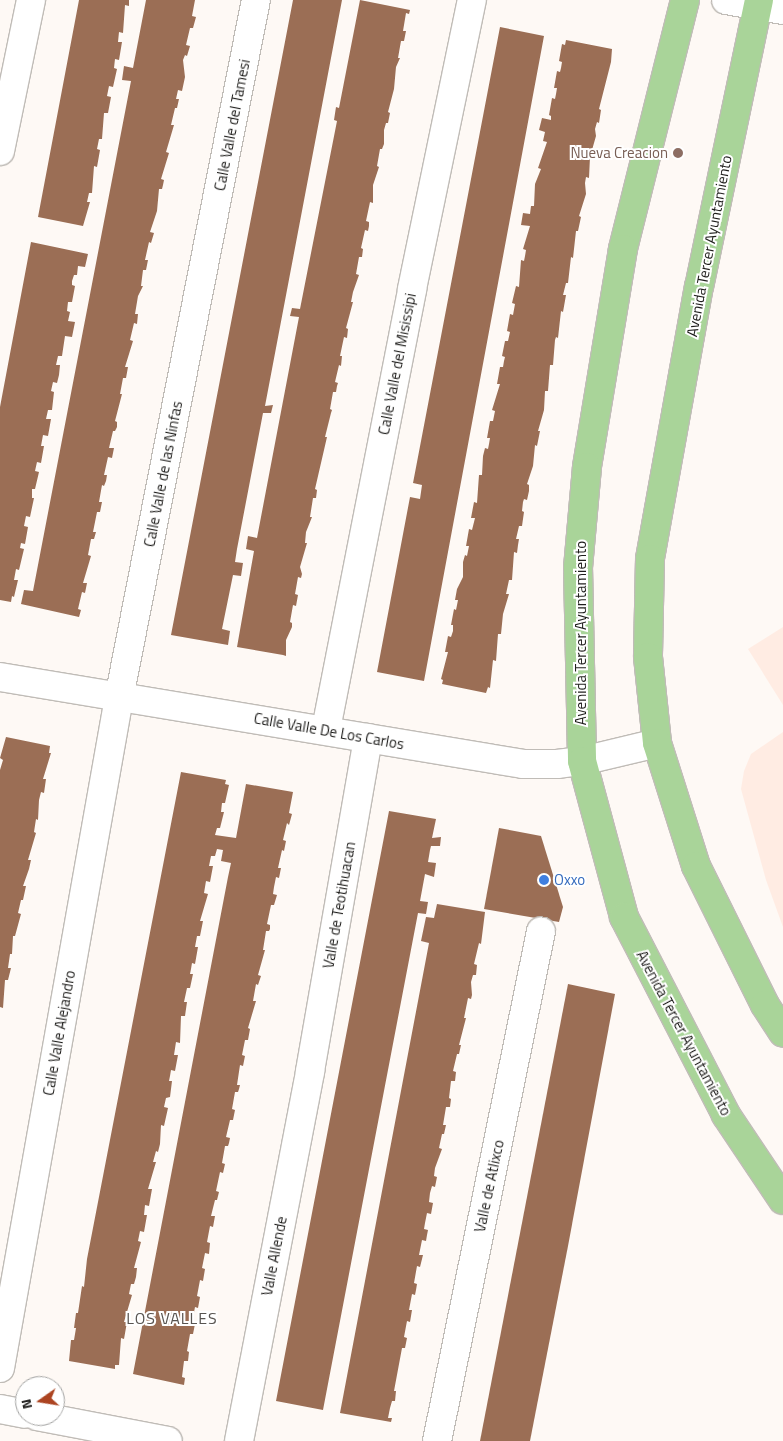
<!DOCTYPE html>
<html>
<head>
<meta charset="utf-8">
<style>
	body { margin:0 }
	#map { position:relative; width:783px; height:1441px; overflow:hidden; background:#fef9f5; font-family:"Titillium Web",sans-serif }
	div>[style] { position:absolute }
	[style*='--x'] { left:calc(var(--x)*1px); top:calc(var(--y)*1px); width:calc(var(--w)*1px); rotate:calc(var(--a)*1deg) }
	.commercial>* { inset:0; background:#ffece3 }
	.building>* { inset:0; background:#9b6e55 }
	.roads { filter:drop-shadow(1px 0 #c0bcb7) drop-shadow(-1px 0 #c0bcb7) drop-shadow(0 1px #c0bcb7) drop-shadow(0 -1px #c0bcb7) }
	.minor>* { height:28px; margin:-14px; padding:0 14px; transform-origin:14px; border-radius:14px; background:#fff }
	.major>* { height:28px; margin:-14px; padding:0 14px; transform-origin:14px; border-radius:14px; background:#a9d499 }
	.dots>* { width:14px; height:14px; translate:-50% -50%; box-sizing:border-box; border:2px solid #fff; border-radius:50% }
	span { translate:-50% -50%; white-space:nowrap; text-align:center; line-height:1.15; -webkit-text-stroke:4px #fff; paint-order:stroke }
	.street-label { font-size:15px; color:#1e1d1b }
	.education-label { font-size:15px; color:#785e54 }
	.right { translate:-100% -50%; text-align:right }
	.shop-label { font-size:15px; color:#366cbe }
	.left { translate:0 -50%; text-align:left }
	.neighbourhood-label { font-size:16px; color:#585450; letter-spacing:1px }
	.north { position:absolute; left:15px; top:1376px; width:50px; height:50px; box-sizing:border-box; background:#fff; border:1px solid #a5a5a4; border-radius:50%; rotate:257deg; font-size:14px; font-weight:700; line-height:20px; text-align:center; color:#1e1d1b }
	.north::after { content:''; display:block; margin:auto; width:18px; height:22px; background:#ac4421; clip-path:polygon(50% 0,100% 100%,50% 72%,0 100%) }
</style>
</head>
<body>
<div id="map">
	<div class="commercial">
		<i style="clip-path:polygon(783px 627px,783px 705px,748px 649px)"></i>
		<i style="clip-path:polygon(783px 732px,783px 927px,766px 880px,741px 789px,744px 771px,751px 754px)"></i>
	</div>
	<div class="building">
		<i style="clip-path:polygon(79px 0,129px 0,129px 6px,125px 5px,123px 33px,119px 32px,118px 42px,122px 42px,119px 60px,115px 59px,114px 68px,117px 69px,113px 87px,109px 86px,107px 96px,111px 97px,108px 113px,104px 113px,102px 139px,99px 139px,97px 149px,100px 150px,97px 167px,94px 166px,92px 193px,89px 193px,87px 202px,90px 202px,83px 226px,38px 217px)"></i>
		<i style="clip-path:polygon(146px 0,195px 0,192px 16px,196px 17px,193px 28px,190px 28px,186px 45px,190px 46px,187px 56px,185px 55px,183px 60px,185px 77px,182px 91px,178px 90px,176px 99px,179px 99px,177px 108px,175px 108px,171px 125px,174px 125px,166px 152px,169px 153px,161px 179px,164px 180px,163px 185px,162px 189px,159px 189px,157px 211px,150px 232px,154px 233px,151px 243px,149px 242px,145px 260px,148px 260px,146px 270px,143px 270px,141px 286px,143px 286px,138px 296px,135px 314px,138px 314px,137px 324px,134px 323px,130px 340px,133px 341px,125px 367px,128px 367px,126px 378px,123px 378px,120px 394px,122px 394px,115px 421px,117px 422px,117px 427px,115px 431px,113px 431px,109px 448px,114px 448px,112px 458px,108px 457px,104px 475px,107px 475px,106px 481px,104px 486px,102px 485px,99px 502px,102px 502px,100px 512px,97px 512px,93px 532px,96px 532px,94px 539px,91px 539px,88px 555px,91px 556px,83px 583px,87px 583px,85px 593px,82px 592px,78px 609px,81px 610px,79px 617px,21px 604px,24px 590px,33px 591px,131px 81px,122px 80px,124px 66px,133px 68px)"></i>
		<i style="clip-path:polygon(293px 0,342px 0,265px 406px,273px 405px,271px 413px,263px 413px,237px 549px,235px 562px,243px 563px,241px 576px,233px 575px,222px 629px,230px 631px,228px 645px,171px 635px)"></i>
		<i style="clip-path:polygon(360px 0,410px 10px,409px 14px,406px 13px,403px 31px,406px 31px,404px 41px,401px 41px,398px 58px,400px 58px,396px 67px,394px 89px,388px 112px,390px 113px,388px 123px,386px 123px,384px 130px,384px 144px,382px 149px,380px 149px,377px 166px,379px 167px,373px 185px,373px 203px,370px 202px,366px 221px,369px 222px,369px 226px,368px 231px,365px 230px,361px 248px,363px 249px,362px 257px,359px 257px,356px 274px,359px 275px,353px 292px,351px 302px,353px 302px,346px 328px,348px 329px,347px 338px,344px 337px,340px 356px,342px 356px,341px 366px,339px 365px,335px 382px,338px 383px,337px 386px,336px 392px,333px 392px,330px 409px,332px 410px,331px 413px,325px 437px,327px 437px,315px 489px,317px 490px,316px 498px,313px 498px,310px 517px,312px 517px,306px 532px,305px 543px,307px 543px,300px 567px,302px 574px,301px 578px,298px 577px,295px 594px,298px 595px,296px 606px,293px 605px,290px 622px,292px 623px,292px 627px,286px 640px,286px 656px,283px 655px,237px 647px,254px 551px,246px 549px,248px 536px,257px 538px,299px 317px,290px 316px,292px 308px,300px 309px,337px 121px,334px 120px,336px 107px,339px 108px)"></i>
		<i style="clip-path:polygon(500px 27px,544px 36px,424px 681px,377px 672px,410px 497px,420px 499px,422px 485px,413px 483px)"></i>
		<i style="clip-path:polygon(566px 40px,612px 49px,611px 62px,599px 109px,601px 110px,599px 123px,597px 122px,595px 129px,596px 136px,590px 157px,589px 178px,586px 177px,585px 183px,586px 194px,579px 216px,581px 217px,578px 231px,576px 231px,573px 258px,571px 257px,568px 283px,566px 283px,563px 295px,566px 295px,563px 312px,561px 311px,558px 338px,556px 337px,555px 340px,553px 365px,550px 365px,548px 391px,545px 391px,544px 410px,538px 431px,540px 431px,537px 446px,535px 445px,533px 466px,527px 484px,529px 485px,529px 491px,527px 500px,524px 499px,523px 502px,522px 511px,524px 512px,522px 526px,519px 526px,516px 539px,519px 539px,518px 545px,517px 553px,514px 552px,512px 580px,509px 580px,506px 594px,509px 594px,503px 614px,501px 634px,498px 634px,496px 661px,493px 660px,490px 688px,488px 687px,486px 693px,442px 684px,443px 680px,441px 679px,448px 652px,445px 652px,448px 636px,451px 637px,453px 631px,453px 625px,451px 625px,454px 609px,456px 610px,458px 600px,455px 600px,457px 589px,463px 577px,463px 562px,465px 555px,467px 556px,469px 546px,466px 546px,469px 529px,472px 530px,475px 518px,471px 518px,474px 502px,477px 503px,479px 475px,482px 475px,483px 456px,485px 448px,488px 449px,489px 444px,490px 438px,487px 438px,490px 421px,493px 421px,495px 411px,492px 410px,500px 384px,497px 384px,500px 367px,503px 367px,504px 361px,505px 357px,502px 356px,505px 341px,508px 341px,510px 332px,507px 331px,510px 314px,513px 315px,515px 304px,512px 303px,516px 286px,519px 287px,521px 260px,524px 261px,525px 256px,526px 250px,523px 249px,530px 226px,521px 225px,523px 213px,530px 214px,531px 206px,534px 206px,535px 184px,541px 169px,538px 168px,547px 142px,543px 141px,545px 132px,539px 130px,542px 118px,551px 120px,551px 116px,549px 115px,552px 98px,555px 99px,556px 94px,557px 88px,554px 88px,557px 71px,560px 72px,561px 68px,562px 62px,559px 61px,562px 44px,565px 45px)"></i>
		<i style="clip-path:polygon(31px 242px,88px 254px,85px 267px,78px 266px,77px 275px,74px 275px,72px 281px,72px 285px,75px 286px,72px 302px,68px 302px,67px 311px,70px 312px,68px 321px,75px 322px,72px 337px,65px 336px,62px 356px,58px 356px,56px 365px,60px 365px,59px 375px,57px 383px,53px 382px,51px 391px,54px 392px,52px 410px,48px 410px,46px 419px,51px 419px,48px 436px,43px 435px,41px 446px,44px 446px,41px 463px,37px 462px,35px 471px,39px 472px,35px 489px,32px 489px,32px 498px,34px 498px,30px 517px,26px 516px,24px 526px,28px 527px,25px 544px,21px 543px,20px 548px,24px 549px,19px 570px,16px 569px,14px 580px,18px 580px,14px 597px,12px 596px,11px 602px,0 600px,0 407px)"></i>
		<i style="clip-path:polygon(6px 737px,50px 746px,49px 753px,51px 753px,43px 779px,46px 779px,44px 793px,41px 792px,39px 800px,38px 820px,36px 819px,34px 832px,36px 833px,28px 860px,31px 860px,29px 869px,23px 886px,26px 886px,23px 900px,21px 900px,18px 913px,21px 914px,15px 936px,13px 936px,12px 954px,10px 954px,8px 968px,11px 968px,8px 980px,5px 980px,3px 1008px,0 1007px,0 770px,3px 760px,0 758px)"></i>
		<i style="clip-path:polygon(181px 772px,226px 780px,225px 784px,229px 785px,225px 803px,222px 803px,221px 812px,224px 812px,220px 828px,217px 828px,215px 835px,236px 838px,246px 784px,293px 792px,289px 813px,292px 814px,289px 825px,287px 823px,283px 840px,286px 841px,284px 851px,282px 850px,278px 868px,281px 868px,279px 878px,276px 877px,274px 887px,273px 894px,277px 895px,274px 905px,271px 905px,267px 924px,270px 925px,270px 929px,269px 931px,266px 931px,263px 950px,265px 950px,258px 975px,261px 976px,258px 985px,256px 984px,253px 1001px,256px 1001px,248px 1028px,250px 1029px,248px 1040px,245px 1040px,242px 1055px,245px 1056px,243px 1066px,240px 1065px,237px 1085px,240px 1085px,239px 1089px,238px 1092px,235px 1092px,232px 1109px,235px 1110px,233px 1120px,230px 1120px,226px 1137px,230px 1138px,229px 1143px,228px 1146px,225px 1146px,222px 1163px,225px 1164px,223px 1173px,220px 1172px,216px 1191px,219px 1192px,217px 1200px,215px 1200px,211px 1216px,215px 1216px,213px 1227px,210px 1226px,207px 1242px,210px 1243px,209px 1254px,205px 1253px,202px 1268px,205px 1269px,203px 1281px,200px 1280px,197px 1296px,200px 1297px,198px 1308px,195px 1307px,192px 1323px,195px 1324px,193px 1334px,190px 1334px,187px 1351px,189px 1352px,188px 1361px,184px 1361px,182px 1377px,185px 1378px,184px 1385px,133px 1374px,228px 877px,231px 863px,221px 861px,223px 850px,217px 849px,215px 856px,211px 856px,209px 866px,213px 866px,210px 882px,206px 881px,204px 893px,208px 894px,200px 921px,203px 921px,200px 936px,197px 936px,195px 947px,198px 947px,195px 964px,192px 963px,191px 969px,190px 974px,193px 974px,190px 988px,187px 988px,184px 1002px,187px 1002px,185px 1016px,181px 1016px,180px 1043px,176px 1042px,174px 1055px,178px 1055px,175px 1071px,171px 1070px,170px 1076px,169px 1081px,172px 1081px,170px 1097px,166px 1098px,164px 1107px,168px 1108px,164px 1126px,161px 1125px,160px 1144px,158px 1152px,156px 1151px,153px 1162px,156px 1162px,148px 1189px,152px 1189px,149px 1206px,145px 1205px,144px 1215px,147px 1215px,144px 1232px,140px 1231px,138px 1241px,141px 1242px,134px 1268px,137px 1268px,136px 1277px,134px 1284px,131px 1284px,129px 1294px,132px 1295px,124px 1322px,127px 1322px,124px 1339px,121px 1338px,119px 1365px,115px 1365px,115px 1369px,69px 1361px,71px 1340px,74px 1340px,76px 1328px,74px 1328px,76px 1313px,78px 1313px,82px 1286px,84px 1287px,87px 1259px)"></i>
		<i style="clip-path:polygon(389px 811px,436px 819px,432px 838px,441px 837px,440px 846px,431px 846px,430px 850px,428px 862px,436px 863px,434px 877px,425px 874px,420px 901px,428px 902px,426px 914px,418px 913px,323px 1410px,276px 1401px)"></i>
		<i style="clip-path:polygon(499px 828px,541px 836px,563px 907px,559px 922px,484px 909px)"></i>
		<i style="clip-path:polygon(437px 904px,485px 912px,481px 944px,479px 943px,474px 964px,477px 965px,476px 975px,473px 975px,471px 982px,472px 995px,471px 999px,468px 998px,464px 1018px,466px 1018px,459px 1045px,461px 1045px,459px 1054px,457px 1054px,453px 1071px,456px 1072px,455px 1081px,451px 1081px,449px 1098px,451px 1099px,450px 1107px,446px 1107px,443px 1125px,446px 1125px,444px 1134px,442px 1134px,439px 1148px,442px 1149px,435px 1168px,434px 1176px,437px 1177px,435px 1187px,432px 1186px,430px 1193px,429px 1202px,433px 1203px,431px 1214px,427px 1213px,425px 1223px,424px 1229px,428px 1230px,427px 1235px,426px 1241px,422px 1240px,419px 1255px,423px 1255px,420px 1267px,417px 1266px,414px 1283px,417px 1284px,416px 1290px,415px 1295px,412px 1294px,409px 1310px,412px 1310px,410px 1322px,407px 1321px,404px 1337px,407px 1338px,405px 1348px,402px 1348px,394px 1391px,396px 1391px,395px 1401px,392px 1401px,390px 1408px,388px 1418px,392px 1418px,391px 1422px,340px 1413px,429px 943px,421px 941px,426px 917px,434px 918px)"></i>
		<i style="clip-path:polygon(568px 984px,615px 994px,568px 1246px,530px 1441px,480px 1441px)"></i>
	</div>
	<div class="roads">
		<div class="minor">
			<i style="--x:726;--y:0;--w:58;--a:10"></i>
			<i style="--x:0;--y:151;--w:154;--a:-78.4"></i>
			<i style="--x:0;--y:677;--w:530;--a:9.44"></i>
			<i style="--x:523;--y:764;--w:34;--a:0"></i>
			<i style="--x:557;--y:764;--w:25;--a:-7"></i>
			<i style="--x:582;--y:761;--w:77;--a:-13.5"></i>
			<i style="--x:326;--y:729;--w:448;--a:-78.9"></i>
			<i style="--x:412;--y:289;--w:295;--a:-78.3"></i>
			<i style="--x:0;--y:1368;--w:680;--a:-79.93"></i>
			<i style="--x:119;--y:698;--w:711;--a:-78.9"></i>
			<i style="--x:0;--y:1409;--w:25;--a:11"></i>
			<i style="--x:37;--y:1416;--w:133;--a:10.8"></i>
			<i style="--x:239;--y:1441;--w:377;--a:-79.1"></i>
			<i style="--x:310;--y:1071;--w:338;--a:-80.1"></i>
			<i style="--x:437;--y:1441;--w:520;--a:-78.47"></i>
		</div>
		<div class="major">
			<i style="--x:685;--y:0;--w:257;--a:104"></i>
			<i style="--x:623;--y:249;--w:221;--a:99.4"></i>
			<i style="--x:587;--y:467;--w:100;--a:95.1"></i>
			<i style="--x:578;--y:567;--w:194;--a:88.8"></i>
			<i style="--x:582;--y:761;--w:162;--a:74.9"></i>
			<i style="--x:624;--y:917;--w:223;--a:62.7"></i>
			<i style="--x:726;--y:1115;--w:102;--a:56.2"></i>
			<i style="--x:759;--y:0;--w:292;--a:101.8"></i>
			<i style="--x:699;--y:286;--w:277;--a:100.2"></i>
			<i style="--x:650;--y:559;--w:98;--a:91.2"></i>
			<i style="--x:648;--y:657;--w:86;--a:84"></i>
			<i style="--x:657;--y:743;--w:129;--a:72.4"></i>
			<i style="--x:696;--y:866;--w:155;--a:63.6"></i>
			<i style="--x:765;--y:1005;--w:33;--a:57"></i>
		</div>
	</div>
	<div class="dots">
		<i style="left:678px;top:153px;background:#8d6e63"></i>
		<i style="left:544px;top:880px;background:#3f7fe0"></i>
	</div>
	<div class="street-label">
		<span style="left:232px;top:125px;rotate:-79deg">Calle Valle del Tamesi</span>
		<span style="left:709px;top:246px;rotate:-79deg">Avenida Tercer Ayuntamiento</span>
		<span style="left:397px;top:364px;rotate:-79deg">Calle Valle del Misissipi</span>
		<span style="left:163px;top:474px;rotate:-79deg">Calle Valle de las Ninfas</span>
		<span style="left:581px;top:633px;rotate:-90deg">Avenida Tercer Ayuntamiento</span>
		<span style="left:329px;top:731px;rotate:10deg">Calle Valle De Los Carlos</span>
		<span style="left:339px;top:905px;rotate:-80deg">Valle de Teotihuacan</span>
		<span style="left:59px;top:1033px;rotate:-80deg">Calle Valle Alejandro</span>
		<span style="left:684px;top:1033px;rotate:62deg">Avenida Tercer Ayuntamiento</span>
		<span style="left:489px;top:1186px;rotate:-78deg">Valle de Atlixco</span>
		<span style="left:274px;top:1256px;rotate:-79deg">Valle Allende</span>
	</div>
	<div class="education-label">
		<span class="right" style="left:668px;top:153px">Nueva Creacion</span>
	</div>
	<div class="shop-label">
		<span class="left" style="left:554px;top:880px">Oxxo</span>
	</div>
	<div class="neighbourhood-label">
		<span style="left:172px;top:1318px">LOS VALLES</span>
	</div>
	<div class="north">N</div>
</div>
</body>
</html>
